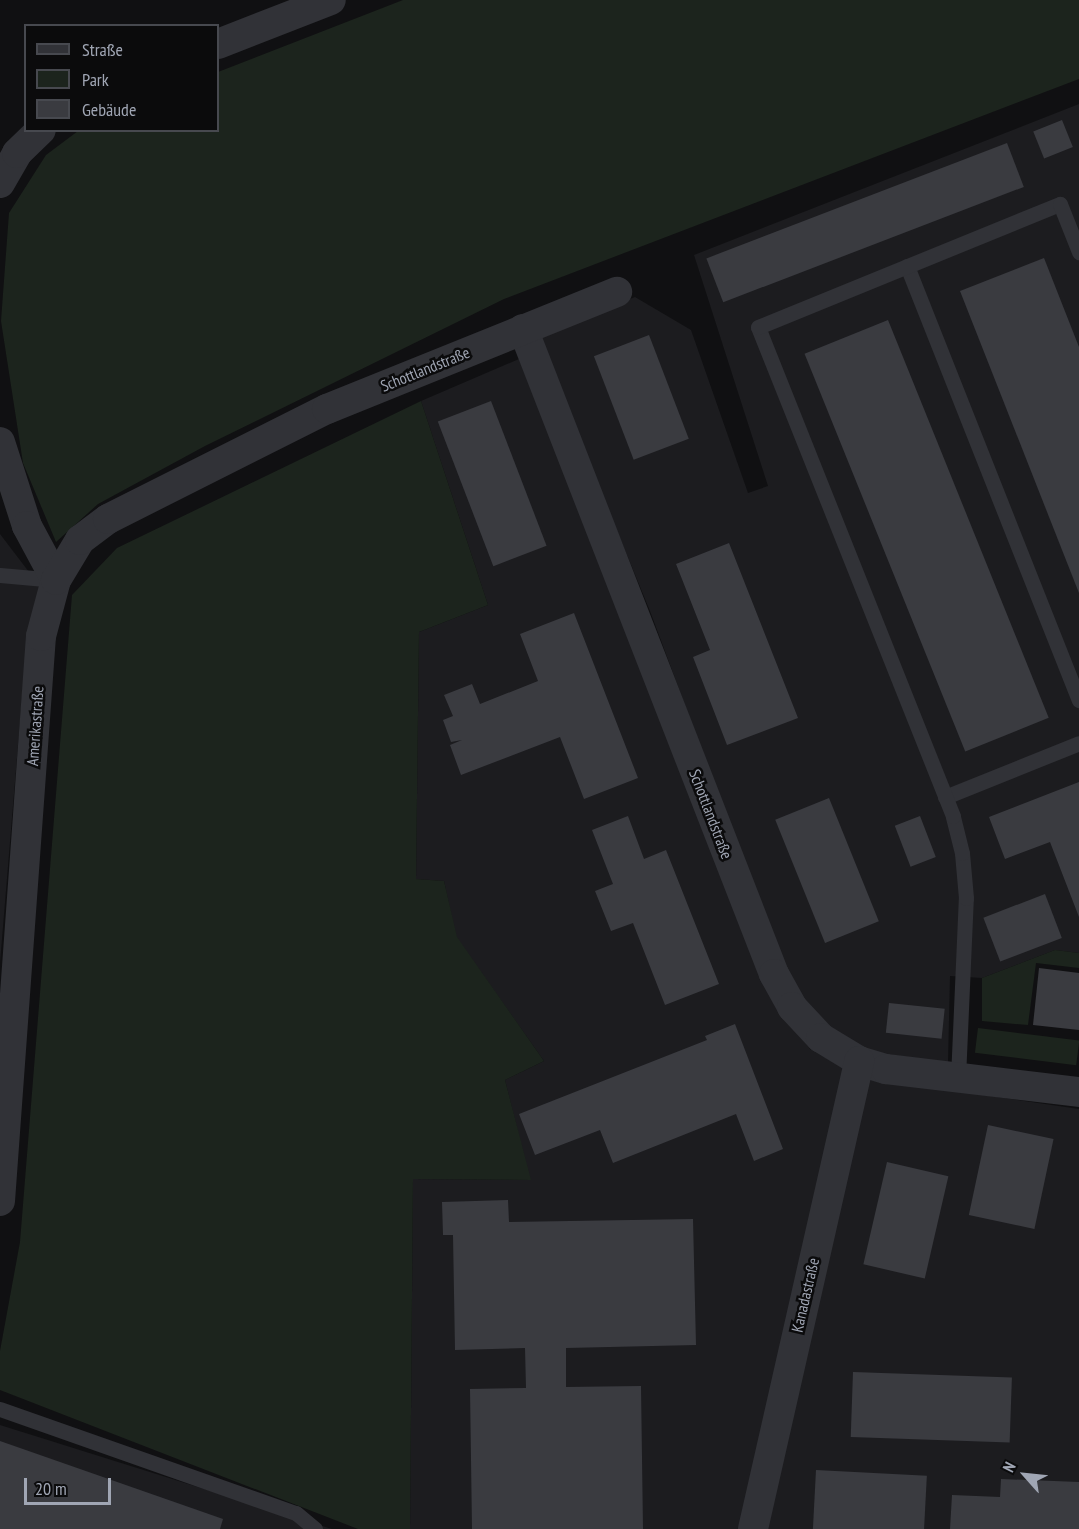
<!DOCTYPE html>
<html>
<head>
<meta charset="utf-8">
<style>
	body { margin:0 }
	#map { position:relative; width:1079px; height:1529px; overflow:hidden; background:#101012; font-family:"PT Sans Narrow",sans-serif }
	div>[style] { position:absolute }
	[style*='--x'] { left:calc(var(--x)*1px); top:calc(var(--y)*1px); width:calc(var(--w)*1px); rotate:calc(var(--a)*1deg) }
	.built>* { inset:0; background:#1c1c1f }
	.green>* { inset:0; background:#1c241d; transform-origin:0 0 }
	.building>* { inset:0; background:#3a3b40; transform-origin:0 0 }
	.service>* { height:15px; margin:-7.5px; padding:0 7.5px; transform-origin:7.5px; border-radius:7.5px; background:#313237 }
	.minor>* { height:30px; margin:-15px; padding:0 15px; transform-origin:15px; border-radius:15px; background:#313237 }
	span { translate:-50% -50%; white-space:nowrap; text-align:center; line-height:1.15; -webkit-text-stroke:5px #0b0b0c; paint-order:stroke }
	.street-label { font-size:16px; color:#a0a6b4 }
	.legend { position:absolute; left:24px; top:24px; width:195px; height:108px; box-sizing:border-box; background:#0b0b0c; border:2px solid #47494f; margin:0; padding:8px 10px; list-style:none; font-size:18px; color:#a0a6b4 }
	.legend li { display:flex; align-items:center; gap:12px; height:30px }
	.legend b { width:30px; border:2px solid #47494f }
	.north { position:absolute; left:995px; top:1445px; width:60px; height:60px; -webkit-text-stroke:4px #0b0b0c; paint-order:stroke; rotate:297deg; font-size:16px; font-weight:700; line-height:24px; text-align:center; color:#a0a6b4 }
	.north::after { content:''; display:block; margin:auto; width:21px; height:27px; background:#a0a6b4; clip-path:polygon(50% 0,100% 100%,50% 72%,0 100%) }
	.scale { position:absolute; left:24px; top:1478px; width:87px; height:27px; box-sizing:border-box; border:3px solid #a0a6b4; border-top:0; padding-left:8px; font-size:18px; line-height:21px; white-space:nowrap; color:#a0a6b4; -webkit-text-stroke:4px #0b0b0c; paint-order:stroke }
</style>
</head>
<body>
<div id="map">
	<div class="built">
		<i style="clip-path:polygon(1079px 104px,1079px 953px,1055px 950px,982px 978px,950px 976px,948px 1063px,880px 1053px,841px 1038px,800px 996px,777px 952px,650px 611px,537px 336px,635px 297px,691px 330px,748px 493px,768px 486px,694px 255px)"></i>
		<i style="clip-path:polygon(519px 359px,772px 990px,810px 1049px,847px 1070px,748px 1529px,410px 1529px,413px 1179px,530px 1180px,505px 1080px,544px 1061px,456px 937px,444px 881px,416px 879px,419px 632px,488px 605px,421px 401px)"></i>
		<i style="clip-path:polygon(0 534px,42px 589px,27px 636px,0 963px)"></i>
		<i style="clip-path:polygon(866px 1078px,1079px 1109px,1079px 1529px,763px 1529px)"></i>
		<i style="clip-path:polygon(0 1425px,332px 1529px,0 1529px)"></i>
	</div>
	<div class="green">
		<i style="clip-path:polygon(403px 0,1079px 0,1079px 79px,504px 299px,205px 446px,98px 504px,56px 542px,23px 463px,1px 321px,9px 213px,46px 155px,78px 131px,218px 130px,218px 72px)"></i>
		<i style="clip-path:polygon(421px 401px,488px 605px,419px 632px,416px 879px,444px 881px,457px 937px,544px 1061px,505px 1080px,531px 1180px,413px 1179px,410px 1529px,358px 1529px,0 1390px,0 1351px,20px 1242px,72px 595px,117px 548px)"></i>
		<i style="clip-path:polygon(1055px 950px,1079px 953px,1079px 968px,1036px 963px,1028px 1025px,982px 1021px,982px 978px)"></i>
		<i style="left:978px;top:1028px;width:102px;height:25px;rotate:7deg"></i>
	</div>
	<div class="building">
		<i style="left:1062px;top:120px;width:29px;height:31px;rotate:68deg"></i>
		<i style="left:1007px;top:143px;width:47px;height:322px;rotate:69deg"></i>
		<i style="clip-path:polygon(1044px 258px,1079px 347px,1079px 593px,960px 291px)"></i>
		<i style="left:888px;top:320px;width:429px;height:90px;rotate:68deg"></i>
		<i style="left:649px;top:335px;width:111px;height:59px;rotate:69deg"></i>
		<i style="left:491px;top:401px;width:155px;height:57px;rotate:69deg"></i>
		<i style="clip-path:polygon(729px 543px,798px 718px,727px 745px,693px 657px,710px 650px,676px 564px)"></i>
		<i style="clip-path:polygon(574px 613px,638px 778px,584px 799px,560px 737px,461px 775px,450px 745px,462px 740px,451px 742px,443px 720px,453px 716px,444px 695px,472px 684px,480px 704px,538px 681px,520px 634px)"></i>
		<i style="clip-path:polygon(1079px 782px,1079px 917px,1050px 842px,1005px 859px,989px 817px)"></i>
		<i style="left:829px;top:798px;width:133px;height:58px;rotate:68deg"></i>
		<i style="clip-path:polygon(628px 816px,644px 859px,666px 850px,719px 984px,665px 1005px,633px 923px,611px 931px,595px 891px,613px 884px,592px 830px)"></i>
		<i style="left:920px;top:816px;width:44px;height:27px;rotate:69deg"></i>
		<i style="left:1045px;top:894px;width:47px;height:66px;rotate:69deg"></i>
		<i style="clip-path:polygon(1039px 968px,1079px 973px,1079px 1030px,1033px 1025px)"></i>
		<i style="left:889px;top:1003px;width:56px;height:30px;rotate:6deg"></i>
		<i style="clip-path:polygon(735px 1024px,783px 1149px,754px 1161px,736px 1114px,613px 1163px,600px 1130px,535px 1155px,519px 1114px,707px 1040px,705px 1036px)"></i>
		<i style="left:988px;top:1125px;width:67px;height:92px;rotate:12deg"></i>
		<i style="left:887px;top:1162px;width:63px;height:105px;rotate:13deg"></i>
		<i style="clip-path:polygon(508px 1200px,509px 1222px,693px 1219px,696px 1345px,566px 1348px,566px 1387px,641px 1386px,643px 1529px,472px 1529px,470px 1389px,526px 1388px,525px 1348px,455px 1350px,453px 1235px,443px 1235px,442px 1202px)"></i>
		<i style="left:853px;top:1372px;width:159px;height:65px;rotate:2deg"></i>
		<i style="clip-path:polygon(0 1441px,223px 1519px,220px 1529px,0 1529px)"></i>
		<i style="left:816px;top:1470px;width:111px;height:59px;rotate:3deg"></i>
		<i style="clip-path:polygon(1001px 1479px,1079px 1482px,1079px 1529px,950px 1529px,952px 1495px,1000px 1497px)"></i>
	</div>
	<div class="service">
		<i style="--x:907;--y:266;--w:467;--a:68.4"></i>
		<i style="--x:0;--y:575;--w:56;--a:5.1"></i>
		<i style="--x:945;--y:797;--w:144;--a:-21.9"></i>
		<i style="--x:958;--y:1078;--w:180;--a:-87.5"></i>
		<i style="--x:966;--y:898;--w:45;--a:-95.1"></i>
		<i style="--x:962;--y:853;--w:38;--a:-104"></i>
		<i style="--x:953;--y:816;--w:526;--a:-111.74"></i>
		<i style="--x:758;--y:327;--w:326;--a:-22.2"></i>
		<i style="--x:1060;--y:204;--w:52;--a:68.4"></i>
		<i style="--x:0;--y:1409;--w:314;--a:19.4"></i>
		<i style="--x:296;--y:1513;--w:25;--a:40"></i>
	</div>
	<div class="minor">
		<i style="--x:218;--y:44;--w:121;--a:-21.3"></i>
		<i style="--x:0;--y:183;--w:34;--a:-60"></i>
		<i style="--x:17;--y:153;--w:33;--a:-44"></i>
		<i style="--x:523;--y:329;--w:692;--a:68.74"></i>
		<i style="--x:774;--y:974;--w:38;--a:61"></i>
		<i style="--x:792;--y:1007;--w:42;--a:46.9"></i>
		<i style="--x:821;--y:1038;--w:44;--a:31.2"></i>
		<i style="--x:859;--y:1061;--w:28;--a:17"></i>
		<i style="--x:886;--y:1069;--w:194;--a:6.8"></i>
		<i style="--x:0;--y:442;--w:88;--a:72.2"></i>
		<i style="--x:27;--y:526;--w:61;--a:61.8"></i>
		<i style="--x:0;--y:1201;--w:566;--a:-85.85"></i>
		<i style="--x:41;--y:636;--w:58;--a:-75"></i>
		<i style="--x:56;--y:580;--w:47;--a:-59"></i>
		<i style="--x:80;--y:540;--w:35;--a:-37"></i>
		<i style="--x:108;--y:519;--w:245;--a:-26.7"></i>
		<i style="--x:327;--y:409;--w:313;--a:-22"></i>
		<i style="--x:753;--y:1529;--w:480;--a:-77.2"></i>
	</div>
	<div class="street-label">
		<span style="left:425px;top:369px;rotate:-22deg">Schottlandstraße</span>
		<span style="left:35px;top:726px;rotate:-86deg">Amerikastraße</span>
		<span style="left:711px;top:814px;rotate:69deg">Schottlandstraße</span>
		<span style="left:805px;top:1295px;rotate:-77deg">Kanadastraße</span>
	</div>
	<ul class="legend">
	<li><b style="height:8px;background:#313237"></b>Straße</li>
	<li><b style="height:16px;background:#1c241d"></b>Park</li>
	<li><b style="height:16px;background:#3a3b40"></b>Gebäude</li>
	</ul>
	<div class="north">N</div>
	<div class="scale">20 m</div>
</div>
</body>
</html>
